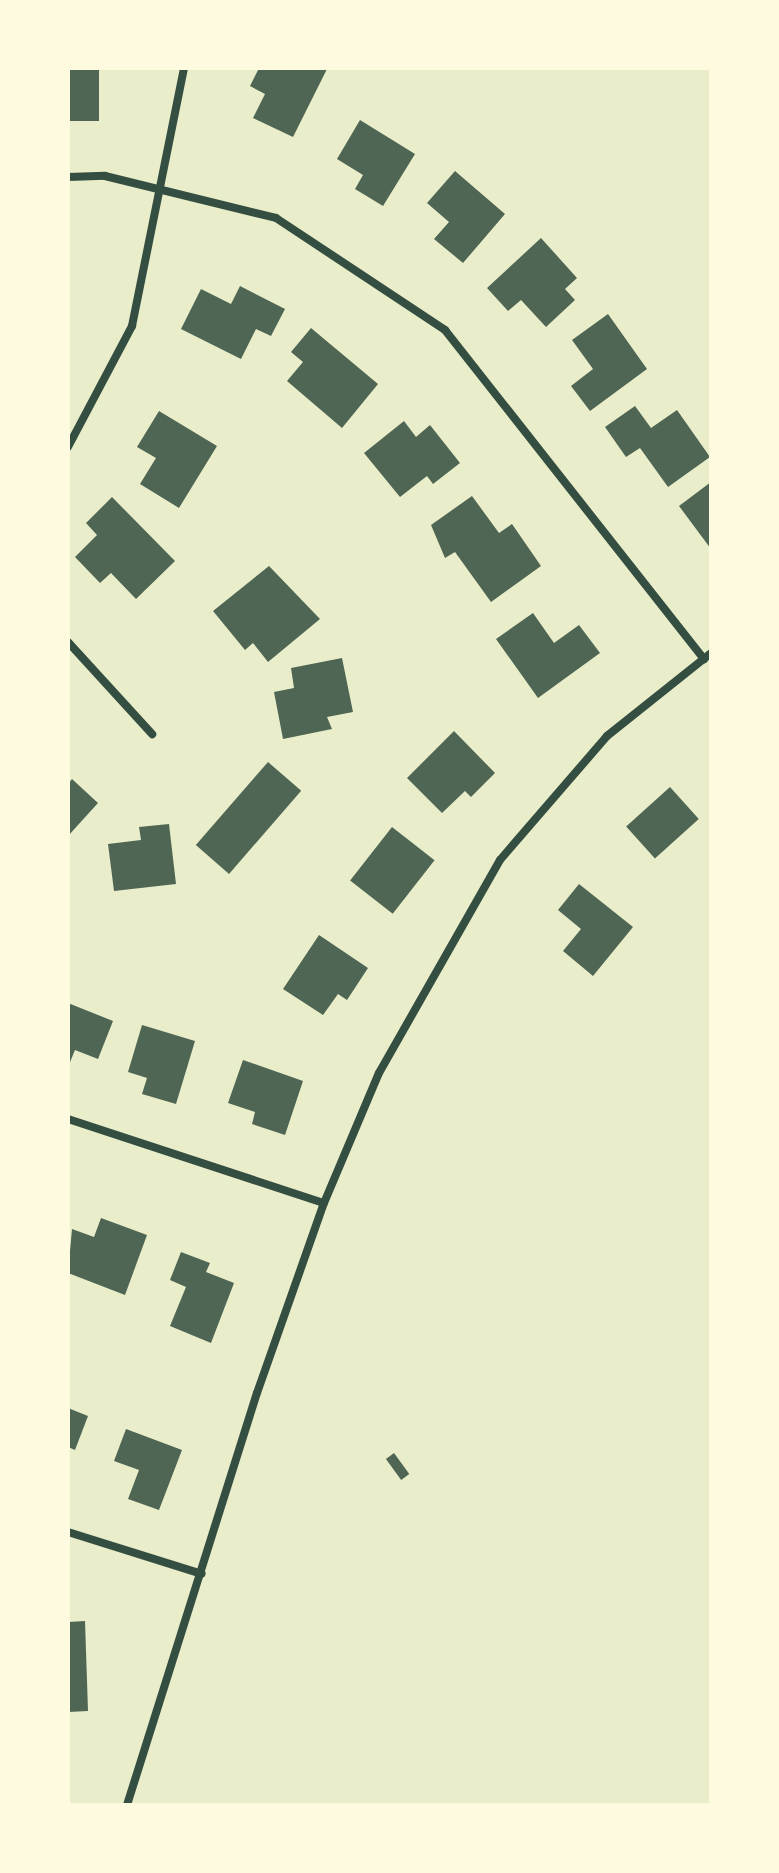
<!DOCTYPE html>
<html>
<head>
<meta charset="utf-8">
<style>
	body { margin:0 }
	#map { position:relative; width:779px; height:1873px; overflow:hidden; background:#e9edc9; font-family:"Titillium Web",sans-serif }
	div>[style] { position:absolute }
	[style*='--x'] { left:calc(var(--x)*1px); top:calc(var(--y)*1px); width:calc(var(--w)*1px); rotate:calc(var(--a)*1deg) }
	.building>* { inset:0; background:#4f6655; transform-origin:0 0 }
	.minor>* { height:8px; margin:-4px; padding:0 4px; transform-origin:4px; border-radius:4px; background:#344e41 }
	span { translate:-50% -50%; white-space:nowrap; text-align:center; line-height:1.15; -webkit-text-stroke:6px #fefae0; paint-order:stroke }
	.frame { position:absolute; inset:0; border:70px solid #fefae0; pointer-events:none }
</style>
</head>
<body>
<div id="map">
	<div class="building">
		<i style="left:68px;top:68px;width:31px;height:53px"></i>
		<i style="clip-path:polygon(259px 68px,327px 69px,293px 137px,253px 118px,265px 94px,250px 86px)"></i>
		<i style="clip-path:polygon(360px 120px,415px 154px,383px 206px,355px 189px,363px 175px,337px 159px)"></i>
		<i style="clip-path:polygon(455px 171px,505px 214px,463px 263px,434px 239px,449px 222px,427px 203px)"></i>
		<i style="clip-path:polygon(541px 238px,577px 278px,565px 289px,575px 300px,546px 327px,521px 300px,508px 311px,487px 288px)"></i>
		<i style="clip-path:polygon(240px 286px,285px 309px,271px 336px,256px 329px,241px 359px,181px 329px,201px 289px,231px 304px)"></i>
		<i style="clip-path:polygon(608px 314px,647px 369px,590px 411px,571px 386px,593px 369px,572px 340px)"></i>
		<i style="clip-path:polygon(311px 328px,378px 384px,342px 428px,287px 381px,303px 362px,291px 352px)"></i>
		<i style="clip-path:polygon(635px 406px,651px 428px,677px 410px,710px 457px,668px 487px,640px 448px,626px 457px,605px 427px)"></i>
		<i style="clip-path:polygon(159px 411px,217px 446px,179px 508px,140px 484px,156px 458px,137px 447px)"></i>
		<i style="clip-path:polygon(404px 421px,416px 437px,430px 425px,460px 463px,433px 484px,427px 476px,400px 497px,364px 453px)"></i>
		<i style="clip-path:polygon(711px 482px,711px 549px,679px 506px)"></i>
		<i style="clip-path:polygon(472px 496px,499px 533px,512px 524px,541px 566px,491px 602px,455px 552px,445px 558px,431px 525px)"></i>
		<i style="clip-path:polygon(112px 497px,175px 561px,136px 599px,111px 573px,100px 583px,75px 557px,97px 535px,86px 523px)"></i>
		<i style="clip-path:polygon(269px 566px,320px 619px,268px 662px,253px 643px,245px 650px,213px 611px)"></i>
		<i style="clip-path:polygon(533px 613px,554px 643px,579px 625px,600px 653px,538px 698px,496px 639px)"></i>
		<i style="clip-path:polygon(342px 658px,353px 712px,327px 717px,332px 729px,283px 739px,274px 692px,294px 688px,291px 668px)"></i>
		<i style="clip-path:polygon(454px 731px,495px 773px,471px 797px,465px 791px,442px 813px,407px 778px)"></i>
		<i style="left:268px;top:762px;width:44px;height:110px;rotate:41deg"></i>
		<i style="clip-path:polygon(72px 779px,98px 803px,68px 836px,68px 784px)"></i>
		<i style="left:670px;top:787px;width:43px;height:59px;rotate:48deg"></i>
		<i style="clip-path:polygon(169px 824px,176px 884px,114px 891px,108px 844px,141px 840px,139px 827px)"></i>
		<i style="left:392px;top:827px;width:54px;height:68px;rotate:38deg"></i>
		<i style="clip-path:polygon(579px 884px,633px 927px,593px 976px,563px 951px,581px 929px,558px 910px)"></i>
		<i style="clip-path:polygon(319px 935px,368px 968px,347px 1000px,338px 994px,323px 1015px,283px 989px)"></i>
		<i style="clip-path:polygon(68px 1003px,113px 1021px,98px 1059px,75px 1050px,68px 1067px)"></i>
		<i style="clip-path:polygon(142px 1025px,195px 1041px,176px 1104px,142px 1094px,147px 1078px,128px 1072px)"></i>
		<i style="clip-path:polygon(243px 1060px,303px 1081px,285px 1135px,252px 1124px,255px 1112px,228px 1103px)"></i>
		<i style="clip-path:polygon(101px 1218px,147px 1235px,125px 1295px,68px 1273px,72px 1229px,94px 1237px)"></i>
		<i style="clip-path:polygon(181px 1252px,210px 1263px,206px 1272px,234px 1283px,211px 1343px,170px 1326px,186px 1287px,170px 1280px)"></i>
		<i style="clip-path:polygon(68px 1408px,88px 1416px,75px 1450px,68px 1447px)"></i>
		<i style="clip-path:polygon(126px 1429px,182px 1450px,159px 1510px,128px 1499px,139px 1470px,114px 1461px)"></i>
		<i style="left:394px;top:1453px;width:26px;height:10px;rotate:54deg"></i>
		<i style="clip-path:polygon(85px 1621px,88px 1711px,68px 1712px,68px 1622px)"></i>
	</div>
	<div class="minor">
		<i style="--x:68;--y:177;--w:37;--a:-2"></i>
		<i style="--x:105;--y:176;--w:176;--a:13.8"></i>
		<i style="--x:276;--y:218;--w:203;--a:33.5"></i>
		<i style="--x:445;--y:330;--w:419;--a:51.8"></i>
		<i style="--x:68;--y:447;--w:137;--a:-62.1"></i>
		<i style="--x:132;--y:326;--w:263;--a:-78.6"></i>
		<i style="--x:68;--y:642;--w:125;--a:47.6"></i>
		<i style="--x:68;--y:1119;--w:269;--a:18.2"></i>
		<i style="--x:68;--y:1532;--w:140;--a:17.4"></i>
		<i style="--x:127;--y:1805;--w:432;--a:-72.5"></i>
		<i style="--x:257;--y:1393;--w:201;--a:-70.6"></i>
		<i style="--x:324;--y:1203;--w:141;--a:-67.1"></i>
		<i style="--x:379;--y:1073;--w:245;--a:-60.4"></i>
		<i style="--x:500;--y:860;--w:164;--a:-49.2"></i>
		<i style="--x:607;--y:736;--w:133;--a:-38.6"></i>
	</div>
	<div class="frame"></div>
</div>
</body>
</html>
